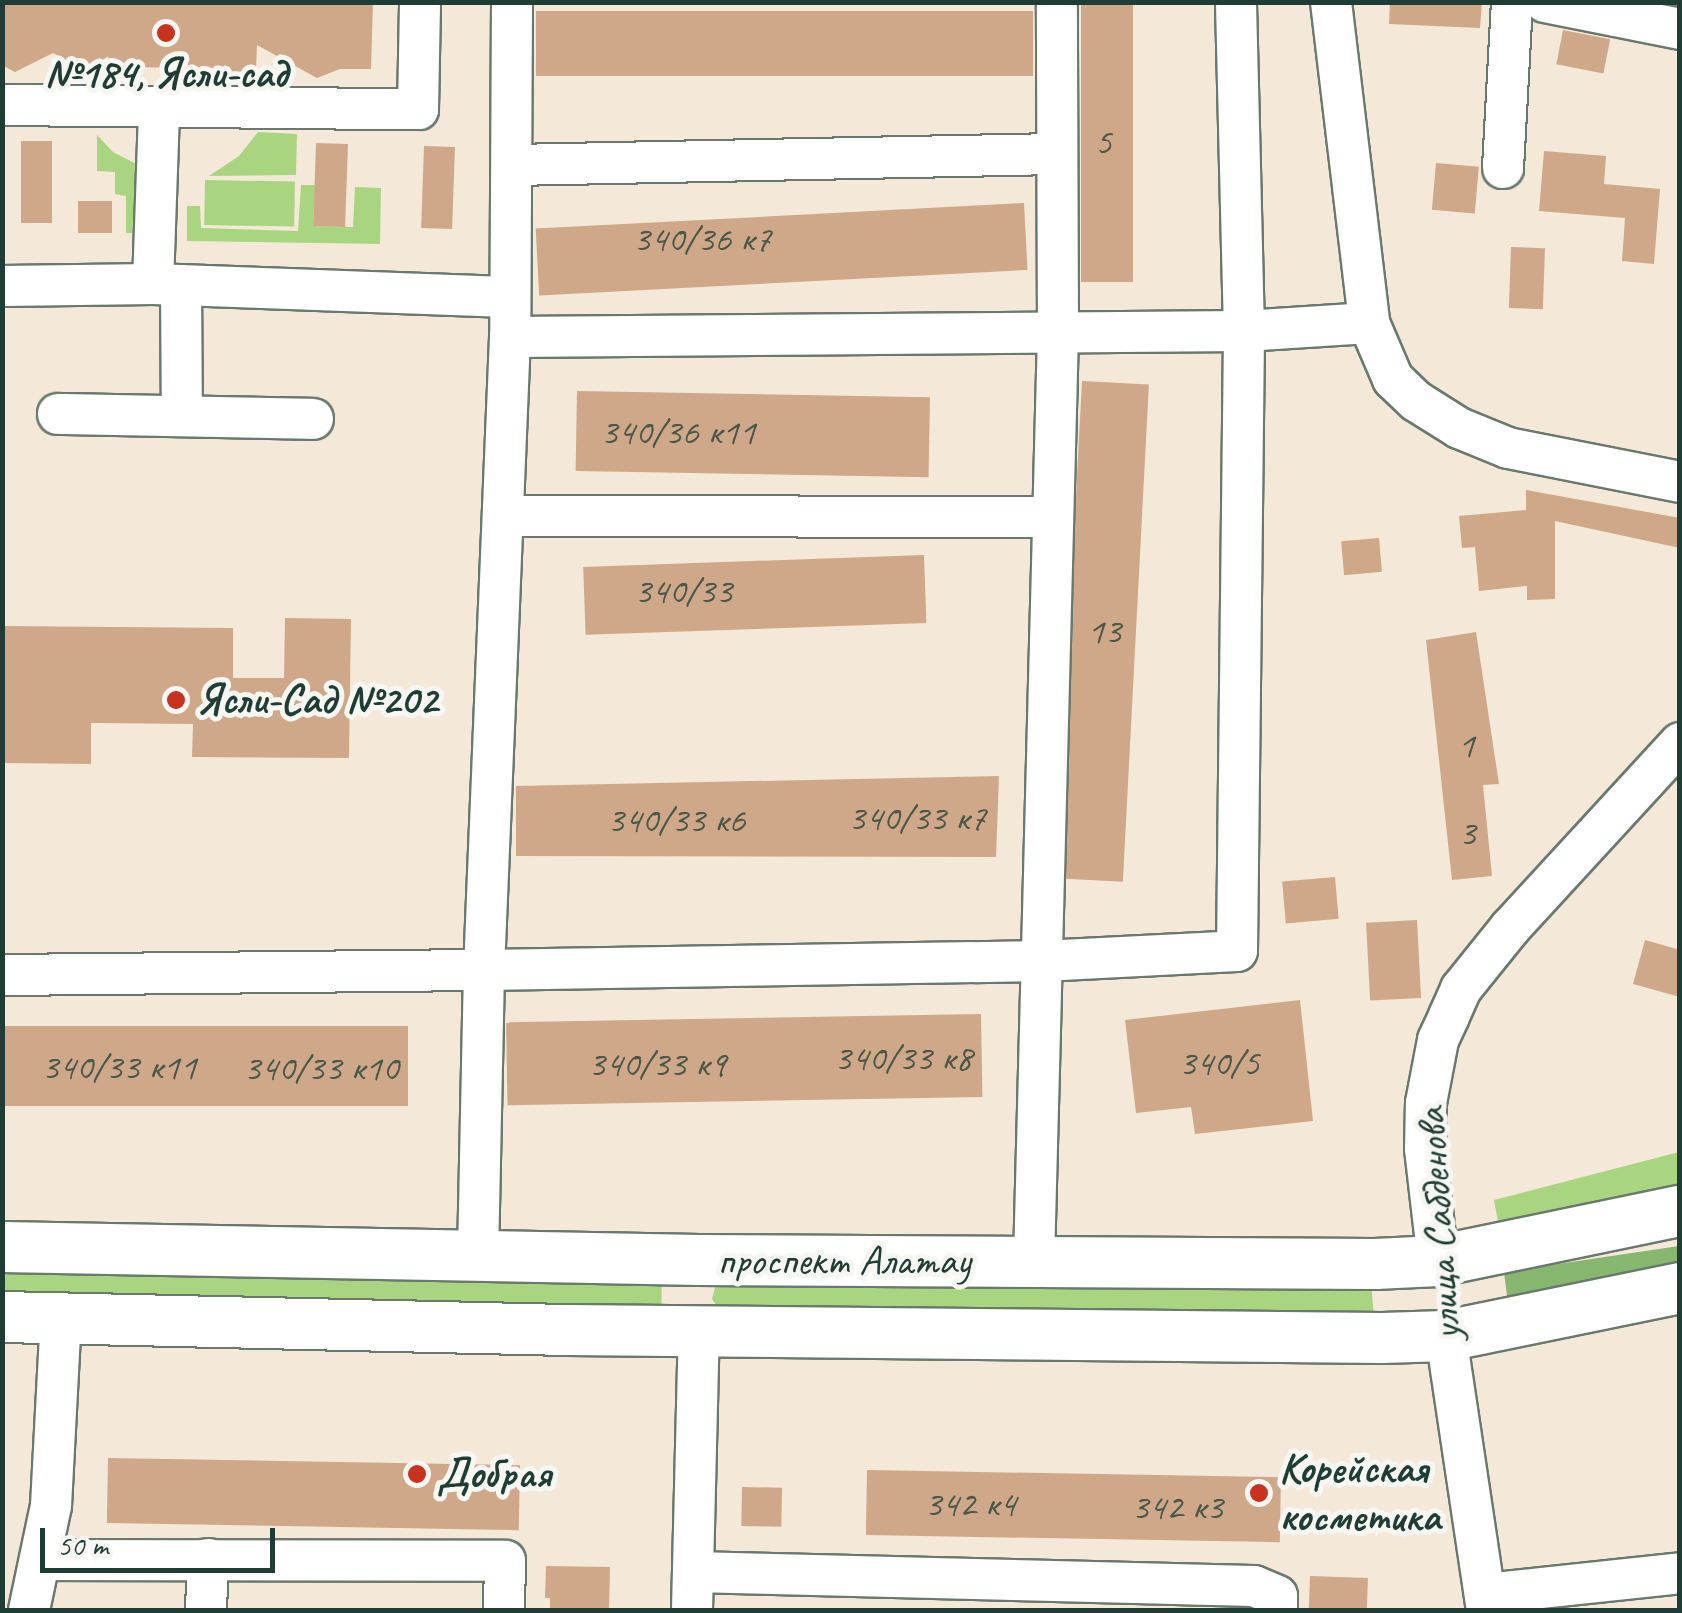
<!DOCTYPE html>
<html>
<head>
<meta charset="utf-8">
<style>
	body { margin:0 }
	#map { position:relative; width:1682px; height:1613px; overflow:hidden; background:#f4e9d8; font-family:Caveat,sans-serif }
	div>[style] { position:absolute }
	[style*='--x'] { left:calc(var(--x)*1px); top:calc(var(--y)*1px); width:calc(var(--w)*1px); rotate:calc(var(--a)*1deg) }
	.green>* { inset:0; background:#aad580; transform-origin:0 0 }
	.forest>* { inset:0; background:#87b66e }
	.building>* { inset:0; background:#cea888; transform-origin:0 0 }
	.roads { filter:drop-shadow(2px 0 #6a796d) drop-shadow(-2px 0 #6a796d) drop-shadow(0 2px #6a796d) drop-shadow(0 -2px #6a796d) }
	.minor>* { height:40px; margin:-20px; padding:0 20px; transform-origin:20px; border-radius:20px; background:#fff }
	.major>* { height:50px; margin:-25px; padding:0 25px; transform-origin:25px; border-radius:25px; background:#fff }
	.dots>* { width:28px; height:28px; translate:-50% -50%; box-sizing:border-box; border:5px solid #f6f6f2; border-radius:50% }
	span { translate:-50% -50%; white-space:nowrap; text-align:center; line-height:1.15; -webkit-text-stroke:10px #f6f6f2; paint-order:stroke }
	.number-label { font-size:38px; color:#4b5849 }
	.number-label span { -webkit-text-stroke-width:0 }
	.poi-label { font-size:42px; color:#1f3d34; font-weight:700 }
	.left { translate:0 -50%; text-align:left }
	.street-label { font-size:42px; color:#1f3d34 }
	.frame { position:absolute; inset:0; border:5px solid #1f3d34; pointer-events:none }
	.scale { position:absolute; left:40px; top:1528px; width:235px; height:45px; box-sizing:border-box; border:5px solid #1f3d34; border-top:0; padding-left:12px; font-size:30px; line-height:35px; white-space:nowrap; color:#1f3d34; -webkit-text-stroke:8px #f6f6f2; paint-order:stroke }
</style>
</head>
<body>
<div id="map">
	<div class="green">
		<i style="clip-path:polygon(258px 132px,297px 134px,296px 175px,209px 176px,239px 156px)"></i>
		<i style="clip-path:polygon(97px 135px,113px 152px,148px 170px,147px 233px,126px 233px,126px 196px,115px 194px,115px 172px,97px 171px)"></i>
		<i style="left:205px;top:180px;width:90px;height:45px;rotate:1deg"></i>
		<i style="clip-path:polygon(301px 185px,315px 185px,313px 226px,353px 227px,355px 187px,381px 188px,380px 244px,187px 241px,187px 206px,200px 206px,201px 228px,298px 231px)"></i>
		<i style="clip-path:polygon(1679px 1152px,1679px 1187px,1499px 1227px,1494px 1200px)"></i>
		<i style="left:3px;top:1265px;width:659px;height:37px;rotate:1deg"></i>
		<i style="clip-path:polygon(1371px 1281px,1374px 1318px,721px 1312px,712px 1299px,716px 1284px)"></i>
	</div>
	<div class="forest">
		<i style="clip-path:polygon(1679px 1246px,1679px 1273px,1508px 1304px,1504px 1272px)"></i>
	</div>
	<div class="building">
		<i style="clip-path:polygon(2px 2px,373px 2px,371px 69px,340px 69px,317px 78px,257px 45px,256px 70px,238px 76px,219px 68px,109px 67px,93px 74px,53px 53px,15px 72px,2px 65px)"></i>
		<i style="left:1081px;top:2px;width:52px;height:280px"></i>
		<i style="clip-path:polygon(1390px 2px,1482px 2px,1480px 28px,1389px 24px)"></i>
		<i style="left:1033px;top:11px;width:65px;height:497px;rotate:90deg"></i>
		<i style="left:1563px;top:30px;width:48px;height:35px;rotate:11deg"></i>
		<i style="left:21px;top:141px;width:31px;height:82px"></i>
		<i style="left:316px;top:143px;width:32px;height:83px;rotate:2deg"></i>
		<i style="left:424px;top:146px;width:31px;height:82px;rotate:2deg"></i>
		<i style="clip-path:polygon(1544px 151px,1606px 156px,1604px 184px,1660px 189px,1654px 264px,1622px 261px,1625px 218px,1539px 211px)"></i>
		<i style="left:1436px;top:163px;width:43px;height:47px;rotate:5deg"></i>
		<i style="left:78px;top:201px;width:34px;height:32px"></i>
		<i style="left:1024px;top:203px;width:67px;height:489px;rotate:87deg"></i>
		<i style="left:1511px;top:247px;width:34px;height:61px;rotate:2deg"></i>
		<i style="left:1082px;top:381px;width:67px;height:498px;rotate:3deg"></i>
		<i style="left:577px;top:391px;width:353px;height:80px;rotate:1deg"></i>
		<i style="clip-path:polygon(1526px 490px,1680px 518px,1680px 548px,1555px 521px,1555px 599px,1527px 600px,1527px 586px,1479px 591px,1475px 547px,1462px 548px,1459px 516px,1526px 510px)"></i>
		<i style="left:1379px;top:538px;width:34px;height:38px;rotate:85deg"></i>
		<i style="left:924px;top:555px;width:68px;height:341px;rotate:88deg"></i>
		<i style="clip-path:polygon(285px 618px,351px 619px,349px 758px,192px 757px,193px 724px,91px 723px,91px 764px,2px 763px,2px 626px,233px 628px,233px 678px,284px 678px)"></i>
		<i style="clip-path:polygon(1476px 632px,1499px 784px,1483px 785px,1492px 876px,1452px 880px,1426px 640px)"></i>
		<i style="clip-path:polygon(999px 776px,996px 857px,516px 856px,516px 786px)"></i>
		<i style="left:1335px;top:877px;width:42px;height:53px;rotate:85deg"></i>
		<i style="left:1417px;top:920px;width:78px;height:51px;rotate:87deg"></i>
		<i style="clip-path:polygon(1645px 940px,1680px 950px,1680px 997px,1633px 984px)"></i>
		<i style="clip-path:polygon(1300px 1000px,1313px 1121px,1195px 1134px,1191px 1107px,1136px 1113px,1125px 1020px)"></i>
		<i style="left:981px;top:1014px;width:83px;height:475px;rotate:89deg"></i>
		<i style="left:2px;top:1026px;width:406px;height:80px"></i>
		<i style="left:108px;top:1458px;width:412px;height:65px;rotate:1deg"></i>
		<i style="left:867px;top:1470px;width:414px;height:65px;rotate:1deg"></i>
		<i style="left:742px;top:1487px;width:40px;height:39px;rotate:1deg"></i>
		<i style="clip-path:polygon(546px 1566px,610px 1567px,609px 1610px,550px 1610px,550px 1598px,545px 1598px)"></i>
		<i style="left:1310px;top:1576px;width:58px;height:32px;rotate:2deg"></i>
	</div>
	<div class="roads">
		<div class="minor">
			<i style="--x:512;--y:2;--w:335;--a:90.3"></i>
			<i style="--x:510;--y:337;--w:634;--a:92.35"></i>
			<i style="--x:484;--y:970;--w:558;--a:-0.92"></i>
			<i style="--x:1042;--y:961;--w:195;--a:-2.9"></i>
			<i style="--x:1237;--y:951;--w:620;--a:-89.35"></i>
			<i style="--x:1244;--y:331;--w:329;--a:-91.4"></i>
			<i style="--x:1331;--y:2;--w:323;--a:83.2"></i>
			<i style="--x:1369;--y:323;--w:61;--a:66.8"></i>
			<i style="--x:1393;--y:379;--w:32;--a:44"></i>
			<i style="--x:1416;--y:401;--w:51;--a:32.1"></i>
			<i style="--x:1459;--y:428;--w:53;--a:22.2"></i>
			<i style="--x:1508;--y:448;--w:175;--a:11.2"></i>
			<i style="--x:1545;--y:2;--w:138;--a:11.3"></i>
			<i style="--x:2;--y:105;--w:416;--a:0.6"></i>
			<i style="--x:418;--y:109;--w:107;--a:-88.9"></i>
			<i style="--x:513;--y:165;--w:542;--a:-1.16"></i>
			<i style="--x:1503;--y:168;--w:166;--a:-86.9"></i>
			<i style="--x:153;--y:284;--w:176;--a:-88"></i>
			<i style="--x:181;--y:285;--w:131;--a:89.6"></i>
			<i style="--x:2;--y:286;--w:151;--a:-0.8"></i>
			<i style="--x:153;--y:284;--w:357;--a:2.1"></i>
			<i style="--x:510;--y:337;--w:734;--a:-0.47"></i>
			<i style="--x:1244;--y:331;--w:125;--a:-3.7"></i>
			<i style="--x:58;--y:414;--w:255;--a:1.1"></i>
			<i style="--x:504;--y:516;--w:549;--a:0.1"></i>
			<i style="--x:2;--y:975;--w:482;--a:-0.6"></i>
			<i style="--x:484;--y:970;--w:286;--a:91.2"></i>
			<i style="--x:1438;--y:1261;--w:113;--a:-96.6"></i>
			<i style="--x:1425;--y:1149;--w:46;--a:-88.8"></i>
			<i style="--x:1426;--y:1103;--w:64;--a:-79.2"></i>
			<i style="--x:1438;--y:1040;--w:26;--a:-65"></i>
			<i style="--x:1449;--y:1016;--w:30;--a:-66"></i>
			<i style="--x:1461;--y:989;--w:78;--a:-51.2"></i>
			<i style="--x:1510;--y:928;--w:251;--a:-47.4"></i>
			<i style="--x:1034;--y:1262;--w:931;--a:-88.52"></i>
			<i style="--x:1058;--y:331;--w:329;--a:-90.2"></i>
			<i style="--x:1446;--y:1336;--w:277;--a:81.5"></i>
			<i style="--x:40;--y:1560;--w:465;--a:0.1"></i>
			<i style="--x:505;--y:1561;--w:49;--a:91.2"></i>
			<i style="--x:693;--y:1572;--w:561;--a:1.43"></i>
			<i style="--x:1254;--y:1586;--w:25;--a:23"></i>
			<i style="--x:1277;--y:1596;--w:14;--a:90"></i>
			<i style="--x:1485;--y:1594;--w:196;--a:-6.1"></i>
			<i style="--x:29;--y:1610;--w:106;--a:-78.1"></i>
			<i style="--x:51;--y:1506;--w:188;--a:-87"></i>
			<i style="--x:206;--y:1610;--w:51;--a:-87.8"></i>
			<i style="--x:692;--y:1610;--w:279;--a:-88.6"></i>
		</div>
		<div class="major">
			<i style="--x:2;--y:1247;--w:698;--a:1.07"></i>
			<i style="--x:700;--y:1260;--w:675;--a:0.34"></i>
			<i style="--x:1375;--y:1264;--w:63;--a:-2.7"></i>
			<i style="--x:1438;--y:1261;--w:247;--a:-11.7"></i>
			<i style="--x:2;--y:1317;--w:566;--a:1.32"></i>
			<i style="--x:568;--y:1330;--w:814;--a:0.56"></i>
			<i style="--x:1382;--y:1338;--w:64;--a:-1.8"></i>
			<i style="--x:1446;--y:1336;--w:239;--a:-11.6"></i>
		</div>
	</div>
	<div class="dots">
		<i style="left:166px;top:33px;background:#c8321e"></i>
		<i style="left:176px;top:700px;background:#c8321e"></i>
		<i style="left:417px;top:1474px;background:#c8321e"></i>
		<i style="left:1259px;top:1493px;background:#c8321e"></i>
	</div>
	<div class="number-label">
		<span style="left:1103px;top:142px">5</span>
		<span style="left:702px;top:239px">340/36 к7</span>
		<span style="left:678px;top:432px">340/36 к11</span>
		<span style="left:683px;top:591px">340/33</span>
		<span style="left:1104px;top:631px">13</span>
		<span style="left:1466px;top:745px">1</span>
		<span style="left:917px;top:818px">340/33 к7</span>
		<span style="left:676px;top:820px">340/33 к6</span>
		<span style="left:1467px;top:833px">3</span>
		<span style="left:903px;top:1058px">340/33 к8</span>
		<span style="left:1219px;top:1063px">340/5</span>
		<span style="left:657px;top:1064px">340/33 к9</span>
		<span style="left:119px;top:1067px">340/33 к11</span>
		<span style="left:321px;top:1068px">340/33 к10</span>
		<span style="left:970px;top:1504px">342 к4</span>
		<span style="left:1177px;top:1507px">342 к3</span>
	</div>
	<div class="poi-label">
		<span style="left:166px;top:74px">№184, Ясли-сад</span>
		<span class="left" style="left:196px;top:700px">Ясли-Сад №202</span>
		<span class="left" style="left:1279px;top:1493px">Корейская<br>косметика</span>
		<span class="left" style="left:437px;top:1474px">Добрая</span>
	</div>
	<div class="street-label">
		<span style="left:1439px;top:1224px;rotate:-94deg">улица Сабденова</span>
		<span style="left:844px;top:1261px">проспект Алатау</span>
	</div>
	<div class="frame"></div>
	<div class="scale">50 m</div>
</div>
</body>
</html>
